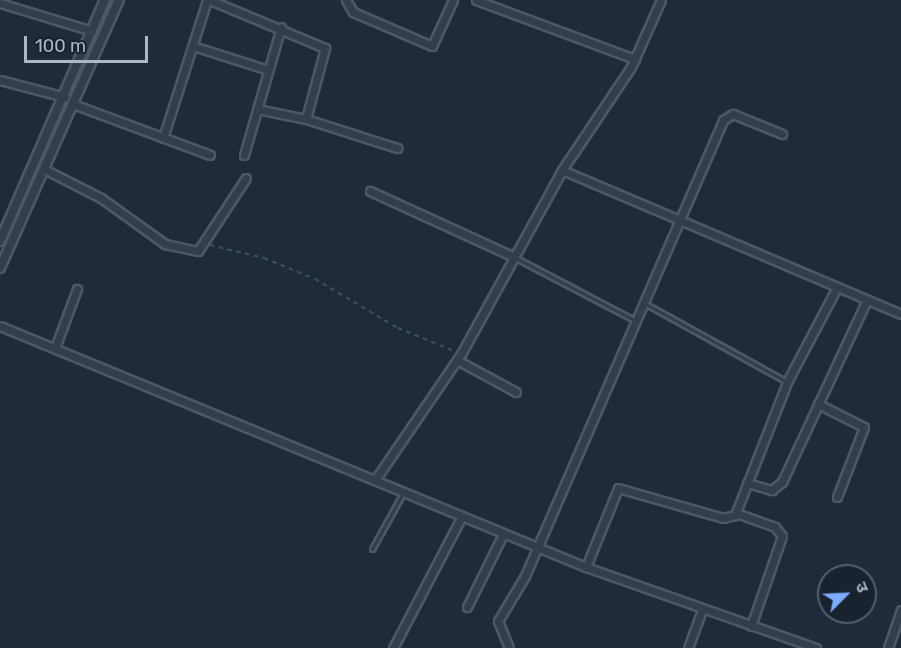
<!DOCTYPE html>
<html>
<head>
<meta charset="utf-8">
<style>
	body { margin:0 }
	#map { position:relative; width:901px; height:648px; overflow:hidden; background:#1f2b3b; font-family:Rubik,"Noto Sans Devanagari",sans-serif }
	div>[style] { position:absolute }
	[style*='--x'] { left:calc(var(--x)*1px); top:calc(var(--y)*1px); width:calc(var(--w)*1px); rotate:calc(var(--a)*1deg) }
	.path>* { height:1.5px; margin-top:-0.75px; transform-origin:0; background:repeating-linear-gradient(90deg,#3c5456 0 4.5px,transparent 0 9px) }
	.roads { filter:drop-shadow(2px 0 #4e5765) drop-shadow(-2px 0 #4e5765) drop-shadow(0 2px #4e5765) drop-shadow(0 -2px #4e5765) }
	.service>* { height:3px; margin:-1.5px; padding:0 1.5px; transform-origin:1.5px; border-radius:1.5px; background:#333d4b }
	.minor>* { height:7px; margin:-3.5px; padding:0 3.5px; transform-origin:3.5px; border-radius:3.5px; background:#333d4b }
	.tertiary>* { height:8px; margin:-4px; padding:0 4px; transform-origin:4px; border-radius:4px; background:#333d4b }
	span { translate:-50% -50%; white-space:nowrap; text-align:center; line-height:1.15; -webkit-text-stroke:4.5px #19222f; paint-order:stroke }
	.north { position:absolute; left:817px; top:564px; width:60px; height:60px; box-sizing:border-box; background:#19222f; border:2px solid #555e6c; border-radius:50%; rotate:66deg; font-size:16px; font-weight:700; line-height:24px; text-align:center; color:#aeb7c7 }
	.north::after { content:''; display:block; margin:auto; width:21px; height:27px; background:#7bacff; clip-path:polygon(50% 0,100% 100%,50% 72%,0 100%) }
	.scale { position:absolute; left:24px; top:36px; width:124px; height:27px; box-sizing:border-box; border:3px solid #aeb7c7; border-top:0; padding-left:8px; font-size:18px; line-height:21px; white-space:nowrap; color:#aeb7c7; -webkit-text-stroke:4px #19222f; paint-order:stroke }
</style>
</head>
<body>
<div id="map">
	<div class="path">
		<i style="--x:210;--y:245;--w:56;--a:13.5"></i>
		<i style="--x:264;--y:258;--w:55;--a:22.4"></i>
		<i style="--x:315;--y:279;--w:96;--a:30.6"></i>
		<i style="--x:398;--y:328;--w:61;--a:22.3"></i>
	</div>
	<div class="roads">
		<div class="service">
			<i style="--x:516;--y:258;--w:133;--a:27.7"></i>
			<i style="--x:644;--y:303;--w:163;--a:28.9"></i>
			<i style="--x:372;--y:549;--w:64;--a:-61"></i>
		</div>
		<div class="minor">
			<i style="--x:210;--y:0;--w:125;--a:22.7"></i>
			<i style="--x:325;--y:48;--w:73;--a:105"></i>
			<i style="--x:306;--y:119;--w:50;--a:-168.5"></i>
			<i style="--x:346;--y:0;--w:14;--a:60"></i>
			<i style="--x:353;--y:12;--w:86;--a:23.3"></i>
			<i style="--x:432;--y:46;--w:51;--a:-65.5"></i>
			<i style="--x:476;--y:0;--w:170;--a:20.4"></i>
			<i style="--x:0;--y:3;--w:96;--a:16.9"></i>
			<i style="--x:193;--y:46;--w:79;--a:17.7"></i>
			<i style="--x:0;--y:80;--w:67;--a:14.7"></i>
			<i style="--x:73;--y:104;--w:146;--a:20.4"></i>
			<i style="--x:306;--y:119;--w:96;--a:17.7"></i>
			<i style="--x:163;--y:138;--w:145;--a:-72.3"></i>
			<i style="--x:244;--y:155;--w:133;--a:-73.9"></i>
			<i style="--x:44;--y:169;--w:64;--a:27"></i>
			<i style="--x:101;--y:198;--w:79;--a:35.7"></i>
			<i style="--x:165;--y:244;--w:34;--a:12"></i>
			<i style="--x:198;--y:251;--w:87;--a:-56.7"></i>
			<i style="--x:562;--y:170;--w:124;--a:-56.2"></i>
			<i style="--x:631;--y:67;--w:73;--a:-65.9"></i>
			<i style="--x:370;--y:191;--w:158;--a:24.6"></i>
			<i style="--x:0;--y:326;--w:634;--a:22.36"></i>
			<i style="--x:586;--y:567;--w:244;--a:19.4"></i>
			<i style="--x:55;--y:348;--w:63;--a:-69.6"></i>
			<i style="--x:457;--y:360;--w:67;--a:28.5"></i>
			<i style="--x:818;--y:404;--w:51;--a:26.6"></i>
			<i style="--x:864;--y:427;--w:75;--a:111.1"></i>
			<i style="--x:375;--y:480;--w:153;--a:-55.7"></i>
			<i style="--x:461;--y:354;--w:210;--a:-61.2"></i>
			<i style="--x:562;--y:170;--w:368;--a:23"></i>
			<i style="--x:747;--y:483;--w:26;--a:16"></i>
			<i style="--x:772;--y:490;--w:13;--a:-39"></i>
			<i style="--x:782;--y:482;--w:201;--a:-65"></i>
			<i style="--x:736;--y:513;--w:41;--a:19.7"></i>
			<i style="--x:775;--y:527;--w:11;--a:52"></i>
			<i style="--x:782;--y:536;--w:95;--a:109"></i>
			<i style="--x:586;--y:567;--w:85;--a:-67.9"></i>
			<i style="--x:618;--y:488;--w:109;--a:15.9"></i>
			<i style="--x:723;--y:518;--w:12;--a:-14"></i>
			<i style="--x:735;--y:515;--w:143;--a:-68.6"></i>
			<i style="--x:787;--y:382;--w:107;--a:-62.2"></i>
			<i style="--x:467;--y:607;--w:81;--a:-63.7"></i>
			<i style="--x:393;--y:648;--w:149;--a:-62.4"></i>
			<i style="--x:509;--y:648;--w:29;--a:-112"></i>
			<i style="--x:498;--y:621;--w:52;--a:-59"></i>
			<i style="--x:525;--y:576;--w:497;--a:-66.5"></i>
			<i style="--x:723;--y:120;--w:12;--a:-31"></i>
			<i style="--x:733;--y:114;--w:53;--a:22.2"></i>
			<i style="--x:688;--y:648;--w:40;--a:-69.8"></i>
			<i style="--x:888;--y:648;--w:40;--a:-71.1"></i>
		</div>
		<div class="tertiary">
			<i style="--x:0;--y:241;--w:263;--a:-66.5"></i>
			<i style="--x:0;--y:268;--w:293;--a:-66.1"></i>
		</div>
	</div>
	<div class="north">उ</div>
	<div class="scale">100 m</div>
</div>
</body>
</html>
